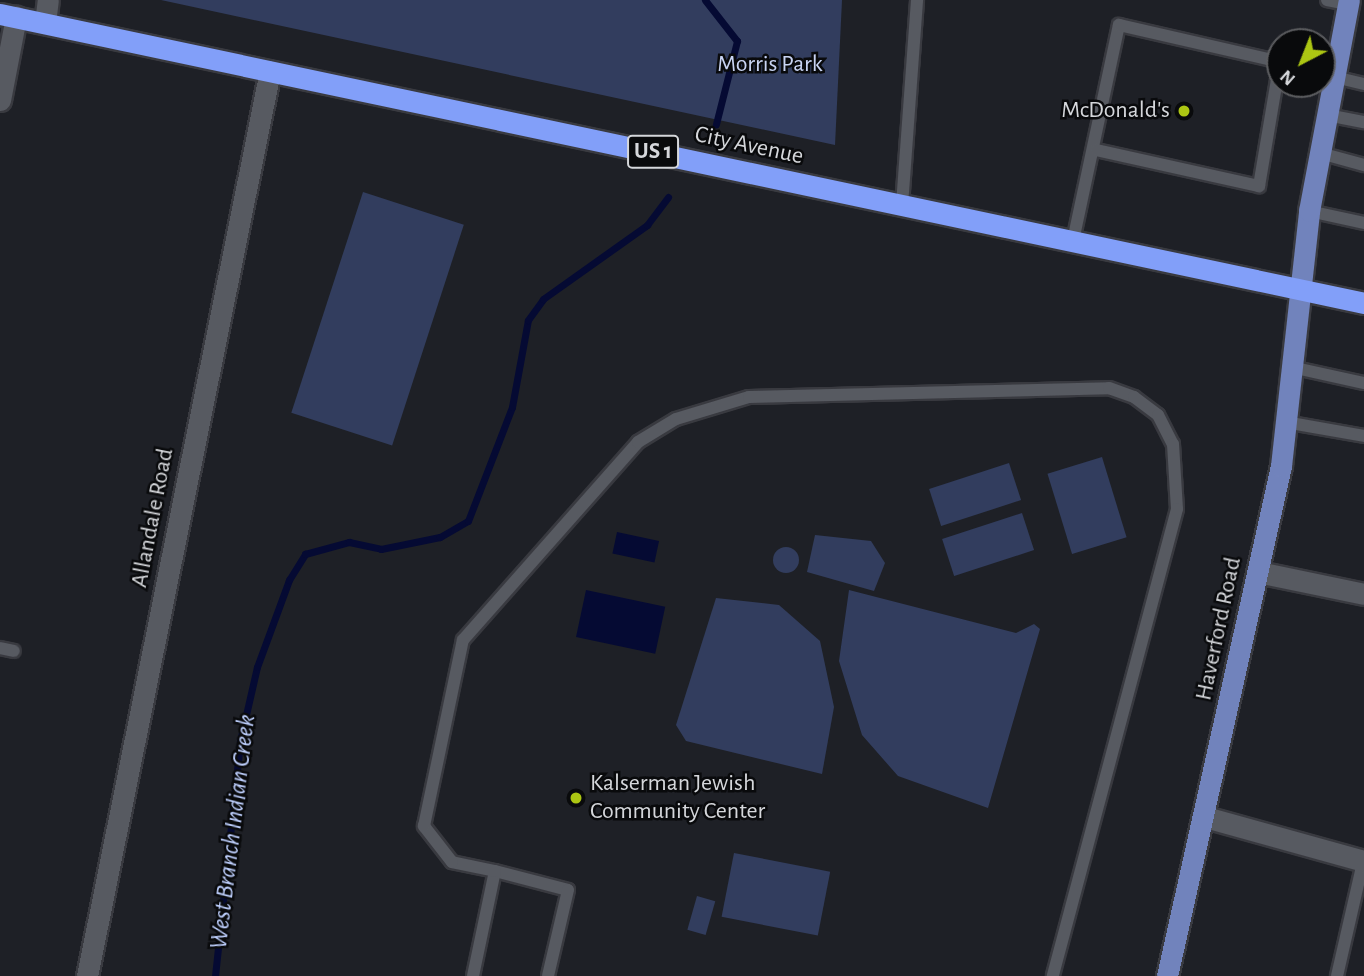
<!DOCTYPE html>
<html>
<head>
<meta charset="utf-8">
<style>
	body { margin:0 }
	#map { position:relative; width:1364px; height:976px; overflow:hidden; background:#1e2026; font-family:"Alegreya Sans",sans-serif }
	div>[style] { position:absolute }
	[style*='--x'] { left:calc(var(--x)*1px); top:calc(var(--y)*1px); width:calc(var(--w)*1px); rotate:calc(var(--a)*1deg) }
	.green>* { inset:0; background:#323d5e; transform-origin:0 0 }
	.round { border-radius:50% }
	.water>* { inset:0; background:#050a33; transform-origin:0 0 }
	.stream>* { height:7px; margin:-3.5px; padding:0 3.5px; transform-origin:3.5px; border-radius:3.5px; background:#050a33 }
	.roads { filter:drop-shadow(2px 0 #393a40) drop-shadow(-2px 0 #393a40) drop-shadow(0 2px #393a40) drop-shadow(0 -2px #393a40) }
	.lane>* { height:12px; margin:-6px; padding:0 6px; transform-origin:6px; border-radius:6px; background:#575a61 }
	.street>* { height:21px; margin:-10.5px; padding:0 10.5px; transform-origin:10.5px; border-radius:10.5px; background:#575a61 }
	.primary>* { height:21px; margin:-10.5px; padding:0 10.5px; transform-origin:10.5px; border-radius:10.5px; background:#7183bc }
	.highway>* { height:21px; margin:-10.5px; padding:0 10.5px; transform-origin:10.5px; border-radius:10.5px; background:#829ff9 }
	.dots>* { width:19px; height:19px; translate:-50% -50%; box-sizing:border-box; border:4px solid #090a0c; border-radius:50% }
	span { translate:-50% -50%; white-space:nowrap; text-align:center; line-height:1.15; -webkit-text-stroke:5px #090a0c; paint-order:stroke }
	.shield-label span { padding:2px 5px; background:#090a0c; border:2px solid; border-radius:5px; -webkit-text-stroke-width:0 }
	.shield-label { font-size:23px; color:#d5d7db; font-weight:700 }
	.park-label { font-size:24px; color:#c9d4f3 }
	.poi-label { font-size:24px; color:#d5d7db }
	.right { translate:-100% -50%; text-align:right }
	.left { translate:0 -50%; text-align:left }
	.street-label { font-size:24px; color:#d5d7db }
	.water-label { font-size:26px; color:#bdcefc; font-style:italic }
	.north { position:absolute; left:1266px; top:28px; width:70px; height:70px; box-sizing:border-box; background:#090a0c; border:2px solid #5b5c5f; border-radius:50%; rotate:222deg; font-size:19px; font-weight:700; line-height:28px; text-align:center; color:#d5d7db }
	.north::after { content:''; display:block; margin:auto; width:24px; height:32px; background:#acc613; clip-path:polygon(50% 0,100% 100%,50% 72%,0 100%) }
</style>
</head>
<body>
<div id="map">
	<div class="green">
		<i style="clip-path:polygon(161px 0,842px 0,835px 145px)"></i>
		<i style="left:363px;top:192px;width:106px;height:232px;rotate:18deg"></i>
		<i style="left:1102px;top:457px;width:84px;height:57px;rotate:73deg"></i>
		<i style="left:1009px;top:463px;width:39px;height:84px;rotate:72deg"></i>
		<i style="left:1022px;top:513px;width:39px;height:84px;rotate:72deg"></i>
		<i style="clip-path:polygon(815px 535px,871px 541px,885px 563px,874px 591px,807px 572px)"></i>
		<i class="round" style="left:773px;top:547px;width:26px;height:26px"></i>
		<i style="clip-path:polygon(849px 590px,1016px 633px,1034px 624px,1040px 629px,988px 808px,898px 776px,862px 735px,839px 661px)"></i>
		<i style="clip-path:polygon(716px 598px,779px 605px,820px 641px,834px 707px,822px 774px,686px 741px,676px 725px)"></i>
		<i style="left:734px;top:853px;width:98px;height:65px;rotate:11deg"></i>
		<i style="left:697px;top:896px;width:19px;height:35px;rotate:16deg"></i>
	</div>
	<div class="water">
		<i style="left:617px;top:532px;width:43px;height:22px;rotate:12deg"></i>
		<i style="left:586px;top:590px;width:81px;height:48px;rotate:12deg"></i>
	</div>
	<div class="stream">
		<i style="--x:705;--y:0;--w:52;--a:52"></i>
		<i style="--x:737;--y:41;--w:86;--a:104.2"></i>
		<i style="--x:215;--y:976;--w:236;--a:-83.9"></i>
		<i style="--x:240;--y:741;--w:76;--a:-77.1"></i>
		<i style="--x:257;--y:667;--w:93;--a:-69.8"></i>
		<i style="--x:289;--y:580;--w:31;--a:-58"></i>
		<i style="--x:305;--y:554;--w:46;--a:-15.3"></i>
		<i style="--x:349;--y:542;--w:33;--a:12"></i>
		<i style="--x:381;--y:549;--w:60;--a:-11.5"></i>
		<i style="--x:440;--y:537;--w:32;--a:-30"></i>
		<i style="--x:468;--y:521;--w:122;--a:-68.9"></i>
		<i style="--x:512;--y:407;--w:88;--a:-79.6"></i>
		<i style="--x:528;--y:320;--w:26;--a:-54"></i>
		<i style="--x:543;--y:299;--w:128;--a:-35.4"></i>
		<i style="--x:647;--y:225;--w:35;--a:-53"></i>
	</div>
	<div class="roads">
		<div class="lane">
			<i style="--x:1327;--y:0;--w:21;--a:11"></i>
			<i style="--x:1322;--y:74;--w:43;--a:13.4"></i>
			<i style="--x:1327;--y:115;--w:38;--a:11"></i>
			<i style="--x:1320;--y:153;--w:46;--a:15.3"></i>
			<i style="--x:902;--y:205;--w:206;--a:-85.8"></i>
			<i style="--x:1309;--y:211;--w:56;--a:12.3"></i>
			<i style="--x:1073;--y:241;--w:221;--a:-78"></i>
			<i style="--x:1119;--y:25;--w:165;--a:12.9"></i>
			<i style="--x:1280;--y:62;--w:126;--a:99.6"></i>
			<i style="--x:1259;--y:186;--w:166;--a:-167.5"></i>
			<i style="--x:1291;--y:367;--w:75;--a:12.4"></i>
			<i style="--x:1285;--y:422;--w:80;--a:10"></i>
			<i style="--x:0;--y:648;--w:14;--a:12"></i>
			<i style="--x:495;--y:871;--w:75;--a:14.6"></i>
			<i style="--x:568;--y:890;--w:88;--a:103.1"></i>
			<i style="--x:473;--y:976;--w:107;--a:-78.2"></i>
			<i style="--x:495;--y:871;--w:44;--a:-168.2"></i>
			<i style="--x:452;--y:862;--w:46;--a:-127.9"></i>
			<i style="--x:424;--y:826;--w:190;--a:-78.2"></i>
			<i style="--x:463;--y:640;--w:264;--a:-48.5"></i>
			<i style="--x:638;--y:442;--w:44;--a:-31.2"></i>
			<i style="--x:676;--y:419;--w:76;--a:-16.8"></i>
			<i style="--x:749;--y:397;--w:360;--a:-1.4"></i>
			<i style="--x:1109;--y:388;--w:27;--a:20"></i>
			<i style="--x:1134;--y:397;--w:30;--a:37"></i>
			<i style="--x:1158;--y:415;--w:33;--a:63"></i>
			<i style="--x:1173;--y:444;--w:65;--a:86.5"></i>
			<i style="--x:1177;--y:509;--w:483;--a:104.9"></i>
			<i style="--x:1337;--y:976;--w:121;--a:-77.1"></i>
		</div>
		<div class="street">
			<i style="--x:45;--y:23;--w:23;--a:-83"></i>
			<i style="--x:0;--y:100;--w:85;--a:-79.1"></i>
			<i style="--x:1258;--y:572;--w:108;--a:11.7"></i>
			<i style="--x:1205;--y:817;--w:165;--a:15.5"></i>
			<i style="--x:87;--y:976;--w:923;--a:-78.57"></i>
		</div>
		<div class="primary">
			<i style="--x:1167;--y:976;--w:523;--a:-77.4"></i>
			<i style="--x:1281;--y:466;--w:257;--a:-83.7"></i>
			<i style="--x:1309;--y:211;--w:215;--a:-79.3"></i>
		</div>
		<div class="highway">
			<i style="--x:0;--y:14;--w:1394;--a:11.96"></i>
		</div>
	</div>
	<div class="dots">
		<i style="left:1184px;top:111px;background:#acc613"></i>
		<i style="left:576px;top:798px;background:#acc613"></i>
	</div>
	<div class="shield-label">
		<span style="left:653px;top:152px">US 1</span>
	</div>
	<div class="park-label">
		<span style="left:770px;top:65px">Morris Park</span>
	</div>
	<div class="poi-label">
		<span class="right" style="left:1170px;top:111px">McDonald's</span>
		<span class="left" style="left:590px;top:798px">Kalserman Jewish<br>Community Center</span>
	</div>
	<div class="street-label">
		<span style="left:749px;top:146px;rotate:12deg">City Avenue</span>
		<span style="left:153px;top:518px;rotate:-79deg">Allandale Road</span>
		<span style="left:1219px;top:629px;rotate:-78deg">Haverford Road</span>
	</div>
	<div class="water-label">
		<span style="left:233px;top:832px;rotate:-83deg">West Branch Indian Creek</span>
	</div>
	<div class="north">N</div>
</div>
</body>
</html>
